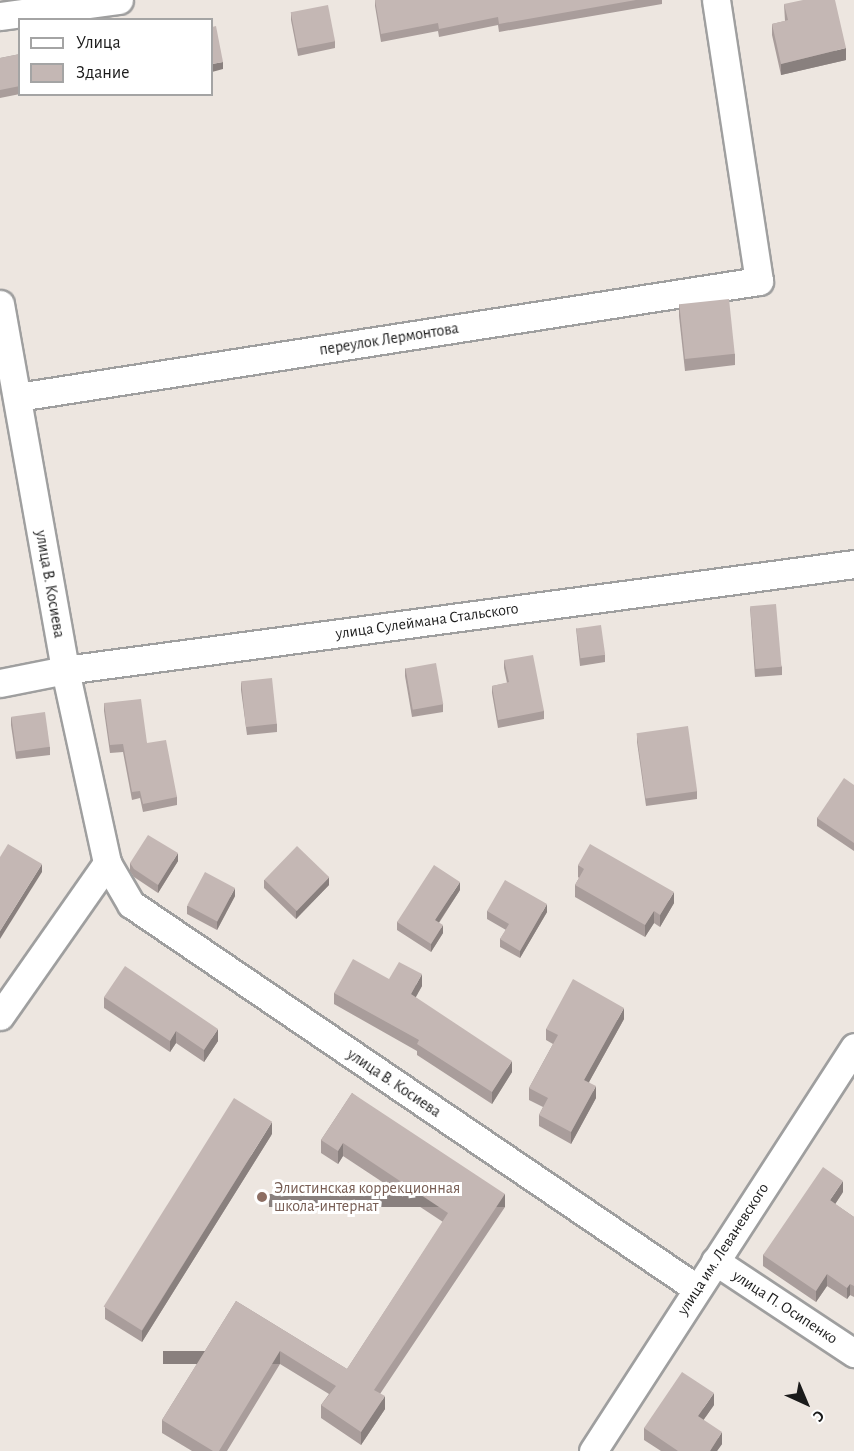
<!DOCTYPE html>
<html>
<head>
<meta charset="utf-8">
<style>
	body { margin:0 }
	#map { position:relative; width:854px; height:1451px; overflow:hidden; background:#ede6e0; font-family:"Alegreya Sans",sans-serif }
	div>[style] { position:absolute }
	[style*='--x'] { left:calc(var(--x)*1px); top:calc(var(--y)*1px); width:calc(var(--w)*1px); rotate:calc(var(--a)*1deg) }
	.roads { filter:drop-shadow(2px 0 #9f9f9f) drop-shadow(-2px 0 #9f9f9f) drop-shadow(0 2px #9f9f9f) drop-shadow(0 -2px #9f9f9f) }
	.minor>* { height:27px; margin:-13.5px; padding:0 13.5px; transform-origin:13.5px; border-radius:13.5px; background:#fff }
	.wall>* { inset:0; background:#a99d9b }
	.shaded-wall>* { inset:0; background:#89807e; transform-origin:0 0 }
	.building>* { inset:0; background:#c4b7b4; transform-origin:0 0 }
	.dots>* { width:16px; height:16px; translate:-50% -50%; box-sizing:border-box; border:3px solid #fff; border-radius:50% }
	span { translate:-50% -50%; white-space:nowrap; text-align:center; line-height:1.15; -webkit-text-stroke:6px #fff; paint-order:stroke }
	.street-label { font-size:16px; color:#1b1b1b }
	.education-label { font-size:16px; color:#785e54 }
	.left { translate:0 -50%; text-align:left }
	.legend { position:absolute; left:18px; top:18px; width:195px; height:78px; box-sizing:border-box; background:#fff; border:2px solid #a4a4a4; margin:0; padding:8px 10px; list-style:none; font-size:18px; color:#1b1b1b }
	.legend li { display:flex; align-items:center; gap:12px; height:30px }
	.legend b { width:30px; border:2px solid #a4a4a4 }
	.north { position:absolute; left:776px; top:1373px; width:60px; height:60px; -webkit-text-stroke:4px #fff; paint-order:stroke; rotate:136deg; font-size:16px; font-weight:700; line-height:24px; text-align:center; color:#1b1b1b }
	.north::after { content:''; display:block; margin:auto; width:21px; height:27px; background:#1b1b1b; clip-path:polygon(50% 0,100% 100%,50% 72%,0 100%) }
</style>
</head>
<body>
<div id="map">
	<div class="roads">
		<div class="minor">
			<i style="--x:0;--y:16;--w:120;--a:-7.7"></i>
			<i style="--x:0;--y:304;--w:372;--a:79.9"></i>
			<i style="--x:65;--y:670;--w:198;--a:77.7"></i>
			<i style="--x:107;--y:863;--w:48;--a:59.7"></i>
			<i style="--x:131;--y:904;--w:683;--a:34.2"></i>
			<i style="--x:18;--y:397;--w:750;--a:-8.9"></i>
			<i style="--x:759;--y:281;--w:284;--a:-98.7"></i>
			<i style="--x:0;--y:683;--w:66;--a:-11.3"></i>
			<i style="--x:65;--y:670;--w:796;--a:-7.65"></i>
			<i style="--x:0;--y:1016;--w:187;--a:-55"></i>
			<i style="--x:715;--y:1261;--w:167;--a:33.5"></i>
			<i style="--x:593;--y:1451;--w:481;--a:-57.1"></i>
		</div>
	</div>
	<div class="wall">
		<i style="clip-path:polygon(375px 0,662px 0,662px 4px,499px 32px,498px 25px,439px 37px,438px 31px,381px 42px,375px 6px)"></i>
		<i style="clip-path:polygon(784px 4px,846px 60px,781px 75px,772px 35px,772px 24px,785px 21px)"></i>
		<i style="clip-path:polygon(291px 12px,335px 41px,335px 48px,298px 56px,291px 20px)"></i>
		<i style="clip-path:polygon(20px 54px,20px 94px,0 98px,0 58px)"></i>
		<i style="clip-path:polygon(679px 304px,735px 354px,735px 365px,685px 371px,679px 316px)"></i>
		<i style="clip-path:polygon(750px 607px,782px 667px,782px 675px,755px 677px)"></i>
		<i style="clip-path:polygon(576px 628px,605px 655px,605px 662px,580px 666px)"></i>
		<i style="clip-path:polygon(504px 660px,544px 711px,544px 719px,498px 728px,492px 693px,492px 686px,507px 683px,504px 668px)"></i>
		<i style="clip-path:polygon(405px 668px,443px 704px,443px 712px,412px 717px,405px 676px)"></i>
		<i style="clip-path:polygon(241px 682px,277px 724px,277px 732px,247px 735px,241px 690px)"></i>
		<i style="clip-path:polygon(104px 703px,147px 743px,177px 797px,177px 805px,143px 812px,140px 798px,132px 800px,123px 752px,110px 753px,104px 711px)"></i>
		<i style="clip-path:polygon(11px 717px,50px 747px,50px 755px,16px 759px,11px 725px)"></i>
		<i style="clip-path:polygon(637px 734px,697px 791px,697px 799px,646px 806px,637px 742px)"></i>
		<i style="clip-path:polygon(854px 785px,854px 851px,817px 826px,817px 818px)"></i>
		<i style="clip-path:polygon(178px 861px,158px 893px,134px 877px,130px 871px,130px 863px)"></i>
		<i style="clip-path:polygon(578px 865px,674px 903px,660px 927px,654px 923px,645px 937px,575px 897px,575px 885px,579px 878px,578px 877px)"></i>
		<i style="clip-path:polygon(264px 880px,329px 885px,296px 919px,264px 888px)"></i>
		<i style="clip-path:polygon(460px 890px,439px 923px,443px 933px,431px 952px,397px 930px,397px 922px)"></i>
		<i style="clip-path:polygon(235px 896px,217px 930px,187px 914px,187px 906px)"></i>
		<i style="clip-path:polygon(487px 911px,547px 912px,520px 958px,500px 947px,500px 939px,506px 930px,487px 919px)"></i>
		<i style="clip-path:polygon(389px 979px,422px 986px,415px 997px,512px 1072px,492px 1104px,417px 1055px,417px 1051px,334px 1004px,334px 993px)"></i>
		<i style="clip-path:polygon(104px 997px,218px 1041px,204px 1062px,176px 1043px,170px 1052px,104px 1008px)"></i>
		<i style="clip-path:polygon(624px 1019px,589px 1082px,596px 1098px,571px 1144px,539px 1126px,539px 1115px,543px 1107px,529px 1100px,529px 1088px,553px 1044px,546px 1040px,546px 1029px)"></i>
		<i style="clip-path:polygon(352px 1093px,505px 1207px,380px 1394px,385px 1409px,361px 1445px,321px 1418px,321px 1405px,329px 1394px,280px 1364px,227px 1451px,192px 1451px,162px 1433px,162px 1420px,236px 1301px,347px 1369px,443px 1222px,343px 1156px,338px 1164px,321px 1153px,321px 1140px)"></i>
		<i style="clip-path:polygon(272px 1134px,142px 1342px,105px 1319px,105px 1307px)"></i>
		<i style="clip-path:polygon(843px 1192px,835px 1204px,854px 1217px,854px 1297px,850px 1295px,847px 1299px,827px 1286px,816px 1302px,763px 1266px,763px 1255px)"></i>
		<i style="clip-path:polygon(714px 1405px,703px 1420px,722px 1444px,717px 1451px,661px 1451px,644px 1440px,644px 1428px)"></i>
	</div>
	<div class="shaded-wall">
		<i style="clip-path:polygon(846px 48px,846px 60px,781px 75px,781px 64px)"></i>
		<i style="clip-path:polygon(223px 62px,223px 69px,212px 72px,212px 64px)"></i>
		<i style="clip-path:polygon(178px 853px,178px 861px,158px 893px,158px 885px)"></i>
		<i style="clip-path:polygon(42px 864px,42px 872px,0 939px,0 931px)"></i>
		<i style="clip-path:polygon(329px 877px,329px 885px,296px 919px,296px 911px)"></i>
		<i style="clip-path:polygon(460px 882px,460px 890px,435px 928px,435px 920px)"></i>
		<i style="clip-path:polygon(235px 888px,235px 896px,217px 930px,217px 922px)"></i>
		<i style="clip-path:polygon(674px 892px,674px 903px,660px 927px,660px 915px)"></i>
		<i style="clip-path:polygon(547px 904px,547px 912px,520px 958px,520px 951px)"></i>
		<i style="clip-path:polygon(654px 911px,654px 923px,645px 937px,645px 925px)"></i>
		<i style="clip-path:polygon(443px 925px,443px 933px,431px 952px,431px 944px)"></i>
		<i style="clip-path:polygon(422px 974px,422px 986px,411px 1006px,411px 994px)"></i>
		<i style="clip-path:polygon(624px 1008px,624px 1019px,584px 1091px,584px 1080px)"></i>
		<i style="clip-path:polygon(218px 1029px,218px 1041px,204px 1062px,204px 1050px)"></i>
		<i style="clip-path:polygon(176px 1031px,176px 1043px,170px 1052px,170px 1041px)"></i>
		<i style="clip-path:polygon(512px 1061px,512px 1072px,492px 1104px,492px 1092px)"></i>
		<i style="clip-path:polygon(596px 1086px,596px 1098px,571px 1144px,571px 1132px)"></i>
		<i style="clip-path:polygon(272px 1122px,272px 1134px,142px 1342px,142px 1331px)"></i>
		<i style="clip-path:polygon(343px 1143px,343px 1156px,338px 1164px,338px 1151px)"></i>
		<i style="clip-path:polygon(843px 1181px,843px 1192px,830px 1212px,830px 1200px)"></i>
		<i style="left:505px;top:1194px;width:13px;height:236px;rotate:90deg"></i>
		<i style="clip-path:polygon(827px 1274px,827px 1286px,816px 1302px,816px 1291px)"></i>
		<i style="clip-path:polygon(850px 1284px,850px 1295px,847px 1299px,847px 1288px)"></i>
		<i style="left:280px;top:1351px;width:13px;height:117px;rotate:90deg"></i>
		<i style="clip-path:polygon(714px 1393px,714px 1405px,698px 1428px,698px 1416px)"></i>
		<i style="clip-path:polygon(385px 1396px,385px 1409px,361px 1445px,361px 1432px)"></i>
		<i style="clip-path:polygon(722px 1432px,722px 1444px,717px 1451px,710px 1451px)"></i>
	</div>
	<div class="building">
		<i style="clip-path:polygon(375px 0,636px 0,499px 24px,498px 17px,439px 29px,438px 23px,381px 34px)"></i>
		<i style="clip-path:polygon(803px 0,835px 0,846px 48px,781px 64px,772px 24px,788px 20px,784px 4px)"></i>
		<i style="left:328px;top:5px;width:37px;height:38px;rotate:79deg"></i>
		<i style="clip-path:polygon(216px 26px,223px 62px,212px 64px,212px 27px)"></i>
		<i style="clip-path:polygon(20px 54px,20px 86px,0 90px,0 58px)"></i>
		<i style="left:729px;top:299px;width:55px;height:50px;rotate:84deg"></i>
		<i style="left:776px;top:604px;width:63px;height:26px;rotate:85deg"></i>
		<i style="left:601px;top:625px;width:30px;height:25px;rotate:82deg"></i>
		<i style="clip-path:polygon(533px 655px,544px 711px,498px 720px,492px 686px,509px 682px,504px 660px)"></i>
		<i style="left:436px;top:663px;width:42px;height:31px;rotate:80deg"></i>
		<i style="left:272px;top:678px;width:46px;height:31px;rotate:84deg"></i>
		<i style="clip-path:polygon(141px 699px,147px 743px,166px 740px,177px 797px,143px 804px,140px 791px,132px 792px,123px 744px,110px 745px,104px 703px)"></i>
		<i style="left:45px;top:712px;width:35px;height:34px;rotate:82deg"></i>
		<i style="left:688px;top:726px;width:66px;height:52px;rotate:82deg"></i>
		<i style="clip-path:polygon(844px 778px,854px 785px,854px 843px,817px 818px)"></i>
		<i style="clip-path:polygon(148px 835px,178px 853px,158px 885px,134px 869px,130px 863px)"></i>
		<i style="clip-path:polygon(8px 844px,42px 864px,0 931px,0 857px)"></i>
		<i style="clip-path:polygon(590px 844px,674px 892px,660px 915px,654px 911px,645px 925px,575px 885px,584px 869px,578px 865px)"></i>
		<i style="left:297px;top:846px;width:45px;height:47px;rotate:44deg"></i>
		<i style="clip-path:polygon(434px 865px,460px 882px,435px 920px,443px 925px,431px 944px,397px 922px)"></i>
		<i style="left:205px;top:872px;width:34px;height:38px;rotate:28deg"></i>
		<i style="clip-path:polygon(505px 880px,547px 904px,520px 951px,500px 939px,509px 924px,487px 911px)"></i>
		<i style="clip-path:polygon(353px 959px,389px 979px,399px 962px,422px 974px,411px 994px,512px 1061px,492px 1092px,417px 1044px,419px 1040px,334px 993px)"></i>
		<i style="clip-path:polygon(125px 966px,218px 1029px,204px 1050px,176px 1031px,170px 1041px,104px 997px)"></i>
		<i style="clip-path:polygon(573px 979px,624px 1008px,584px 1080px,596px 1086px,571px 1132px,539px 1115px,548px 1098px,529px 1088px,558px 1035px,546px 1029px)"></i>
		<i style="clip-path:polygon(352px 1093px,505px 1194px,374px 1390px,385px 1396px,361px 1432px,321px 1405px,336px 1386px,280px 1351px,219px 1451px,213px 1451px,162px 1420px,236px 1301px,347px 1369px,448px 1213px,343px 1143px,338px 1151px,321px 1140px)"></i>
		<i style="left:234px;top:1098px;width:45px;height:246px;rotate:32deg"></i>
		<i style="clip-path:polygon(823px 1167px,843px 1181px,830px 1200px,854px 1217px,854px 1286px,850px 1284px,847px 1288px,827px 1274px,816px 1291px,763px 1255px)"></i>
		<i style="clip-path:polygon(682px 1372px,714px 1393px,698px 1416px,722px 1432px,710px 1451px,678px 1451px,644px 1428px)"></i>
	</div>
	<div class="dots">
		<i style="left:262px;top:1197px;background:#8d6e63"></i>
	</div>
	<div class="street-label">
		<span style="left:389px;top:339px;rotate:-9deg">переулок Лермонтова</span>
		<span style="left:50px;top:584px;rotate:80deg">улица В. Косиева</span>
		<span style="left:427px;top:621px;rotate:-8deg">улица Сулеймана Стальского</span>
		<span style="left:394px;top:1083px;rotate:34deg">улица В. Косиева</span>
		<span style="left:723px;top:1249px;rotate:-57deg">улица им. Леваневского</span>
		<span style="left:785px;top:1307px;rotate:33deg">улица П. Осипенко</span>
	</div>
	<div class="education-label">
		<span class="left" style="left:274px;top:1197px">Элистинская коррекционная<br>школа-интернат</span>
	</div>
	<ul class="legend">
	<li><b style="height:8px;background:#fff"></b>Улица</li>
	<li><b style="height:16px;background:#c4b7b4"></b>Здание</li>
	</ul>
	<div class="north">С</div>
</div>
</body>
</html>
